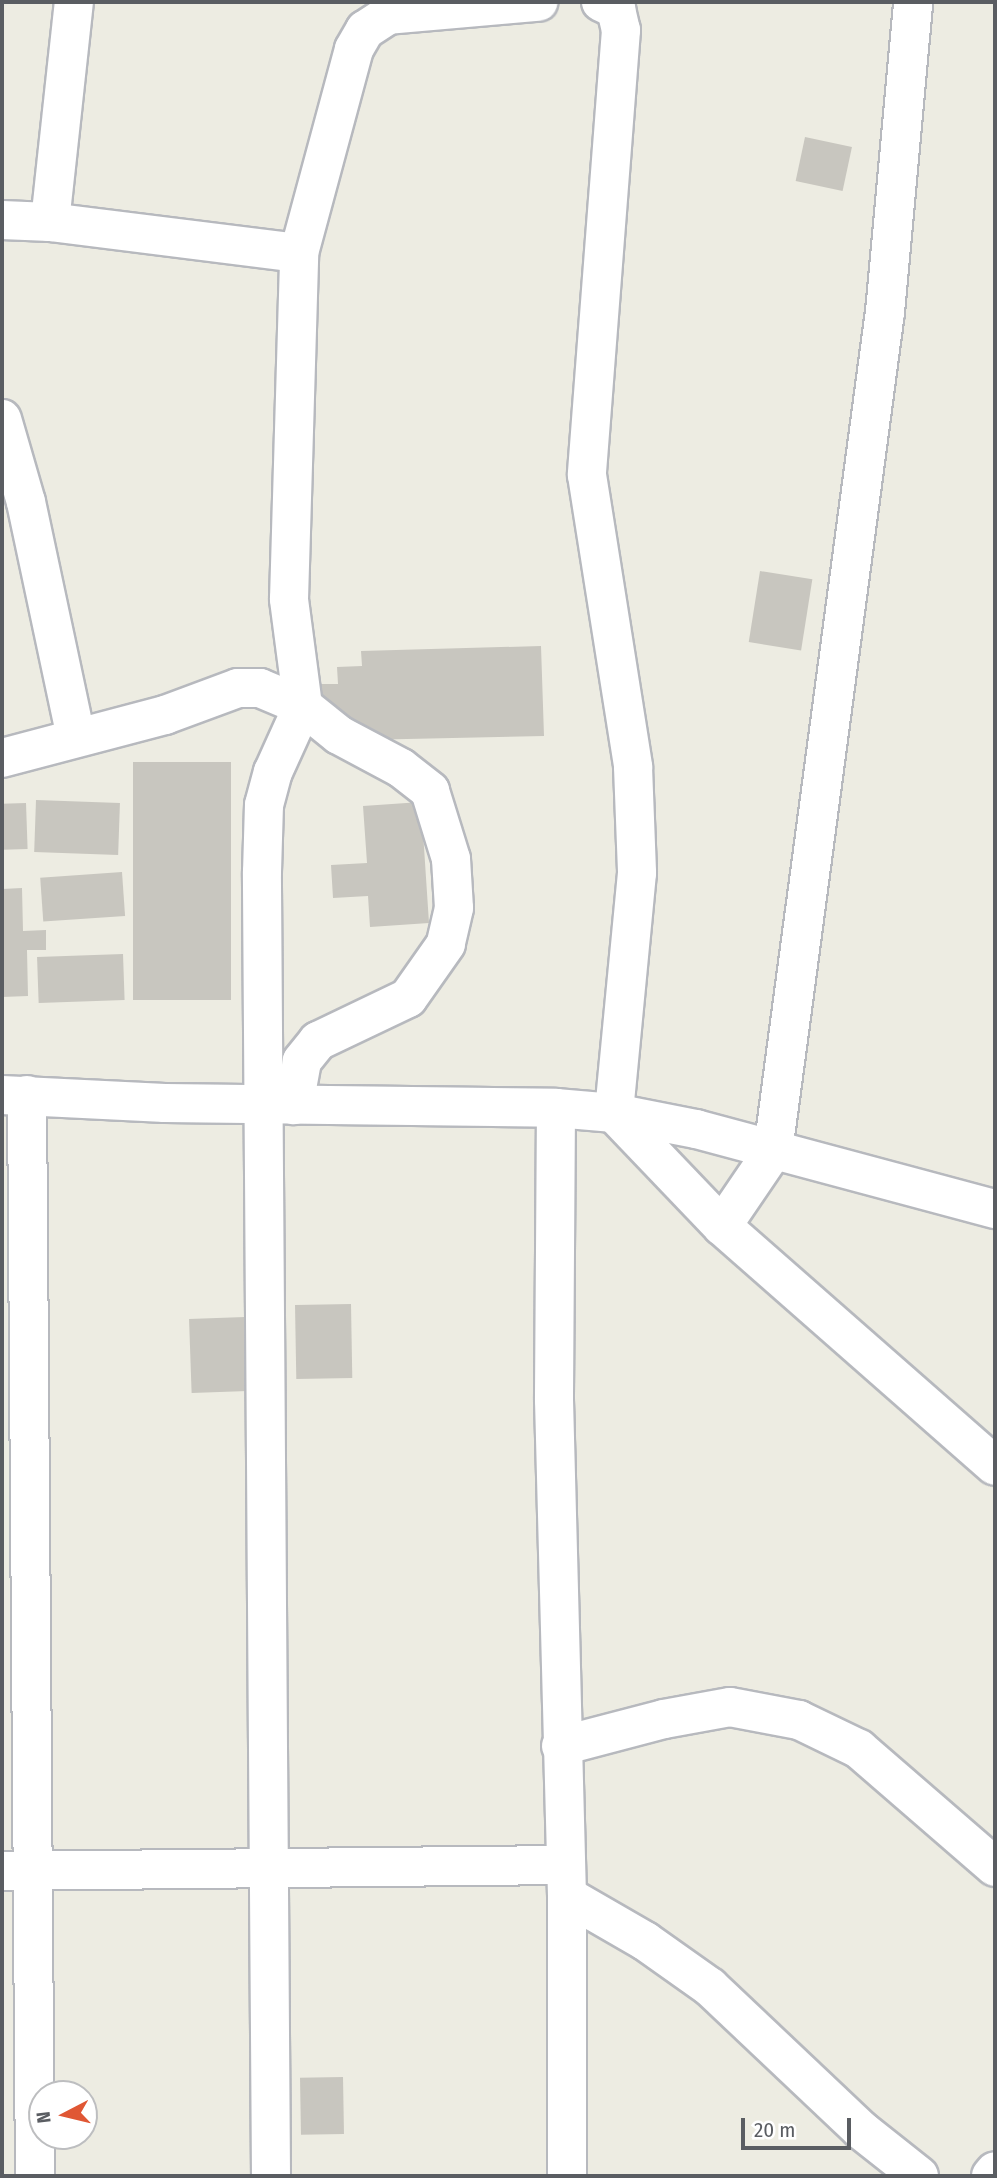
<!DOCTYPE html>
<html>
<head>
<meta charset="utf-8">
<style>
	body { margin:0 }
	#map { position:relative; width:997px; height:2178px; overflow:hidden; background:#edece2; font-family:"Fira Sans Condensed",sans-serif }
	div>[style] { position:absolute }
	[style*='--x'] { left:calc(var(--x)*1px); top:calc(var(--y)*1px); width:calc(var(--w)*1px); rotate:calc(var(--a)*1deg) }
	.building>* { inset:0; background:#c8c6bf; transform-origin:0 0 }
	.roads { filter:drop-shadow(2px 0 #b7b9be) drop-shadow(-2px 0 #b7b9be) drop-shadow(0 2px #b7b9be) drop-shadow(0 -2px #b7b9be) }
	.minor>* { height:38px; margin:-19px; padding:0 19px; transform-origin:19px; border-radius:19px; background:#fff }
	span { translate:-50% -50%; white-space:nowrap; text-align:center; line-height:1.15; -webkit-text-stroke:7px #fff; paint-order:stroke }
	.frame { position:absolute; inset:0; border:4px solid #5a5d62; pointer-events:none }
	.north { position:absolute; left:28px; top:2080px; width:70px; height:70px; box-sizing:border-box; background:#fff; border:2px solid #bdbec0; border-radius:50%; rotate:263deg; font-size:19px; font-weight:700; line-height:28px; text-align:center; color:#5a5d62 }
	.north::after { content:''; display:block; margin:auto; width:24px; height:32px; background:#e05734; clip-path:polygon(50% 0,100% 100%,50% 72%,0 100%) }
	.scale { position:absolute; left:741px; top:2118px; width:110px; height:32px; box-sizing:border-box; border:4px solid #5a5d62; border-top:0; padding-left:9px; font-size:21px; line-height:24px; white-space:nowrap; color:#5a5d62; -webkit-text-stroke:5px #fff; paint-order:stroke }
</style>
</head>
<body>
<div id="map">
	<div class="building">
		<i style="left:805px;top:137px;width:48px;height:45px;rotate:12deg"></i>
		<i style="left:760px;top:571px;width:53px;height:72px;rotate:9deg"></i>
		<i style="clip-path:polygon(541px 646px,544px 736px,361px 740px,320px 717px,319px 684px,338px 684px,337px 667px,362px 666px,361px 651px)"></i>
		<i style="left:133px;top:762px;width:98px;height:238px"></i>
		<i style="left:36px;top:800px;width:84px;height:52px;rotate:2deg"></i>
		<i style="clip-path:polygon(421px 802px,429px 923px,370px 927px,368px 896px,333px 898px,331px 865px,367px 863px,363px 806px)"></i>
		<i style="left:26px;top:803px;width:46px;height:24px;rotate:88deg"></i>
		<i style="left:122px;top:872px;width:44px;height:82px;rotate:86deg"></i>
		<i style="clip-path:polygon(22px 888px,23px 931px,46px 930px,46px 950px,27px 950px,28px 996px,2px 997px,2px 889px)"></i>
		<i style="left:123px;top:954px;width:46px;height:86px;rotate:88deg"></i>
		<i style="left:351px;top:1304px;width:74px;height:56px;rotate:89deg"></i>
		<i style="left:245px;top:1317px;width:74px;height:56px;rotate:88deg"></i>
		<i style="left:343px;top:2077px;width:57px;height:43px;rotate:89deg"></i>
	</div>
	<div class="roads">
		<div class="minor">
			<i style="--x:601;--y:2;--w:17;--a:25"></i>
			<i style="--x:616;--y:9;--w:22;--a:77"></i>
			<i style="--x:621;--y:30;--w:446;--a:94.4"></i>
			<i style="--x:587;--y:475;--w:296;--a:81"></i>
			<i style="--x:633;--y:767;--w:106;--a:87.8"></i>
			<i style="--x:637;--y:873;--w:241;--a:95.5"></i>
			<i style="--x:614;--y:1113;--w:156;--a:46.3"></i>
			<i style="--x:722;--y:1226;--w:363;--a:41.3"></i>
			<i style="--x:2;--y:220;--w:48;--a:2.4"></i>
			<i style="--x:50;--y:222;--w:251;--a:7.1"></i>
			<i style="--x:50;--y:222;--w:221;--a:-83.8"></i>
			<i style="--x:2;--y:419;--w:86;--a:73.9"></i>
			<i style="--x:26;--y:502;--w:241;--a:78"></i>
			<i style="--x:2;--y:758;--w:169;--a:-14.8"></i>
			<i style="--x:165;--y:715;--w:78;--a:-20.3"></i>
			<i style="--x:238;--y:688;--w:22;--a:0"></i>
			<i style="--x:260;--y:688;--w:47;--a:22.7"></i>
			<i style="--x:303;--y:706;--w:46;--a:38.9"></i>
			<i style="--x:339;--y:735;--w:70;--a:28"></i>
			<i style="--x:401;--y:768;--w:37;--a:38"></i>
			<i style="--x:430;--y:791;--w:71;--a:72.8"></i>
			<i style="--x:451;--y:859;--w:49;--a:86.5"></i>
			<i style="--x:454;--y:908;--w:37;--a:103"></i>
			<i style="--x:446;--y:944;--w:66;--a:125.1"></i>
			<i style="--x:408;--y:998;--w:100;--a:154.5"></i>
			<i style="--x:318;--y:1041;--w:26;--a:129"></i>
			<i style="--x:302;--y:1061;--w:45;--a:100.3"></i>
			<i style="--x:2;--y:1095;--w:163;--a:2.8"></i>
			<i style="--x:165;--y:1103;--w:391;--a:0.7"></i>
			<i style="--x:556;--y:1108;--w:58;--a:4.9"></i>
			<i style="--x:614;--y:1113;--w:84;--a:11"></i>
			<i style="--x:696;--y:1129;--w:310;--a:15"></i>
			<i style="--x:27;--y:1095;--w:1081;--a:89.58"></i>
			<i style="--x:556;--y:1108;--w:292;--a:90.4"></i>
			<i style="--x:554;--y:1400;--w:496;--a:88.5"></i>
			<i style="--x:567;--y:1896;--w:280;--a:90"></i>
			<i style="--x:722;--y:1226;--w:91;--a:-55.8"></i>
			<i style="--x:773;--y:1151;--w:846;--a:-82.4"></i>
			<i style="--x:885;--y:312;--w:311;--a:-84.8"></i>
			<i style="--x:561;--y:1746;--w:106;--a:-14.7"></i>
			<i style="--x:664;--y:1719;--w:67;--a:-10.3"></i>
			<i style="--x:730;--y:1707;--w:70;--a:10.7"></i>
			<i style="--x:799;--y:1720;--w:67;--a:25.8"></i>
			<i style="--x:859;--y:1749;--w:180;--a:40.9"></i>
			<i style="--x:2;--y:1871;--w:564;--a:-0.61"></i>
			<i style="--x:567;--y:1896;--w:90;--a:30"></i>
			<i style="--x:645;--y:1941;--w:80;--a:35.3"></i>
			<i style="--x:710;--y:1987;--w:208;--a:43.4"></i>
			<i style="--x:861;--y:2130;--w:74;--a:38.4"></i>
			<i style="--x:271;--y:2176;--w:1304;--a:-90.4"></i>
			<i style="--x:262;--y:872;--w:67;--a:-88.3"></i>
			<i style="--x:264;--y:805;--w:34;--a:-75"></i>
			<i style="--x:273;--y:772;--w:72;--a:-65.6"></i>
			<i style="--x:303;--y:706;--w:108;--a:-97.5"></i>
			<i style="--x:289;--y:599;--w:346;--a:-88.3"></i>
			<i style="--x:299;--y:253;--w:211;--a:-74.9"></i>
			<i style="--x:354;--y:49;--w:22;--a:-60"></i>
			<i style="--x:365;--y:30;--w:27;--a:-33"></i>
			<i style="--x:388;--y:15;--w:151;--a:-5"></i>
			<i style="--x:991;--y:2176;--w:6;--a:-51"></i>
		</div>
	</div>
	<div class="frame"></div>
	<div class="north">N</div>
	<div class="scale">20 m</div>
</div>
</body>
</html>
